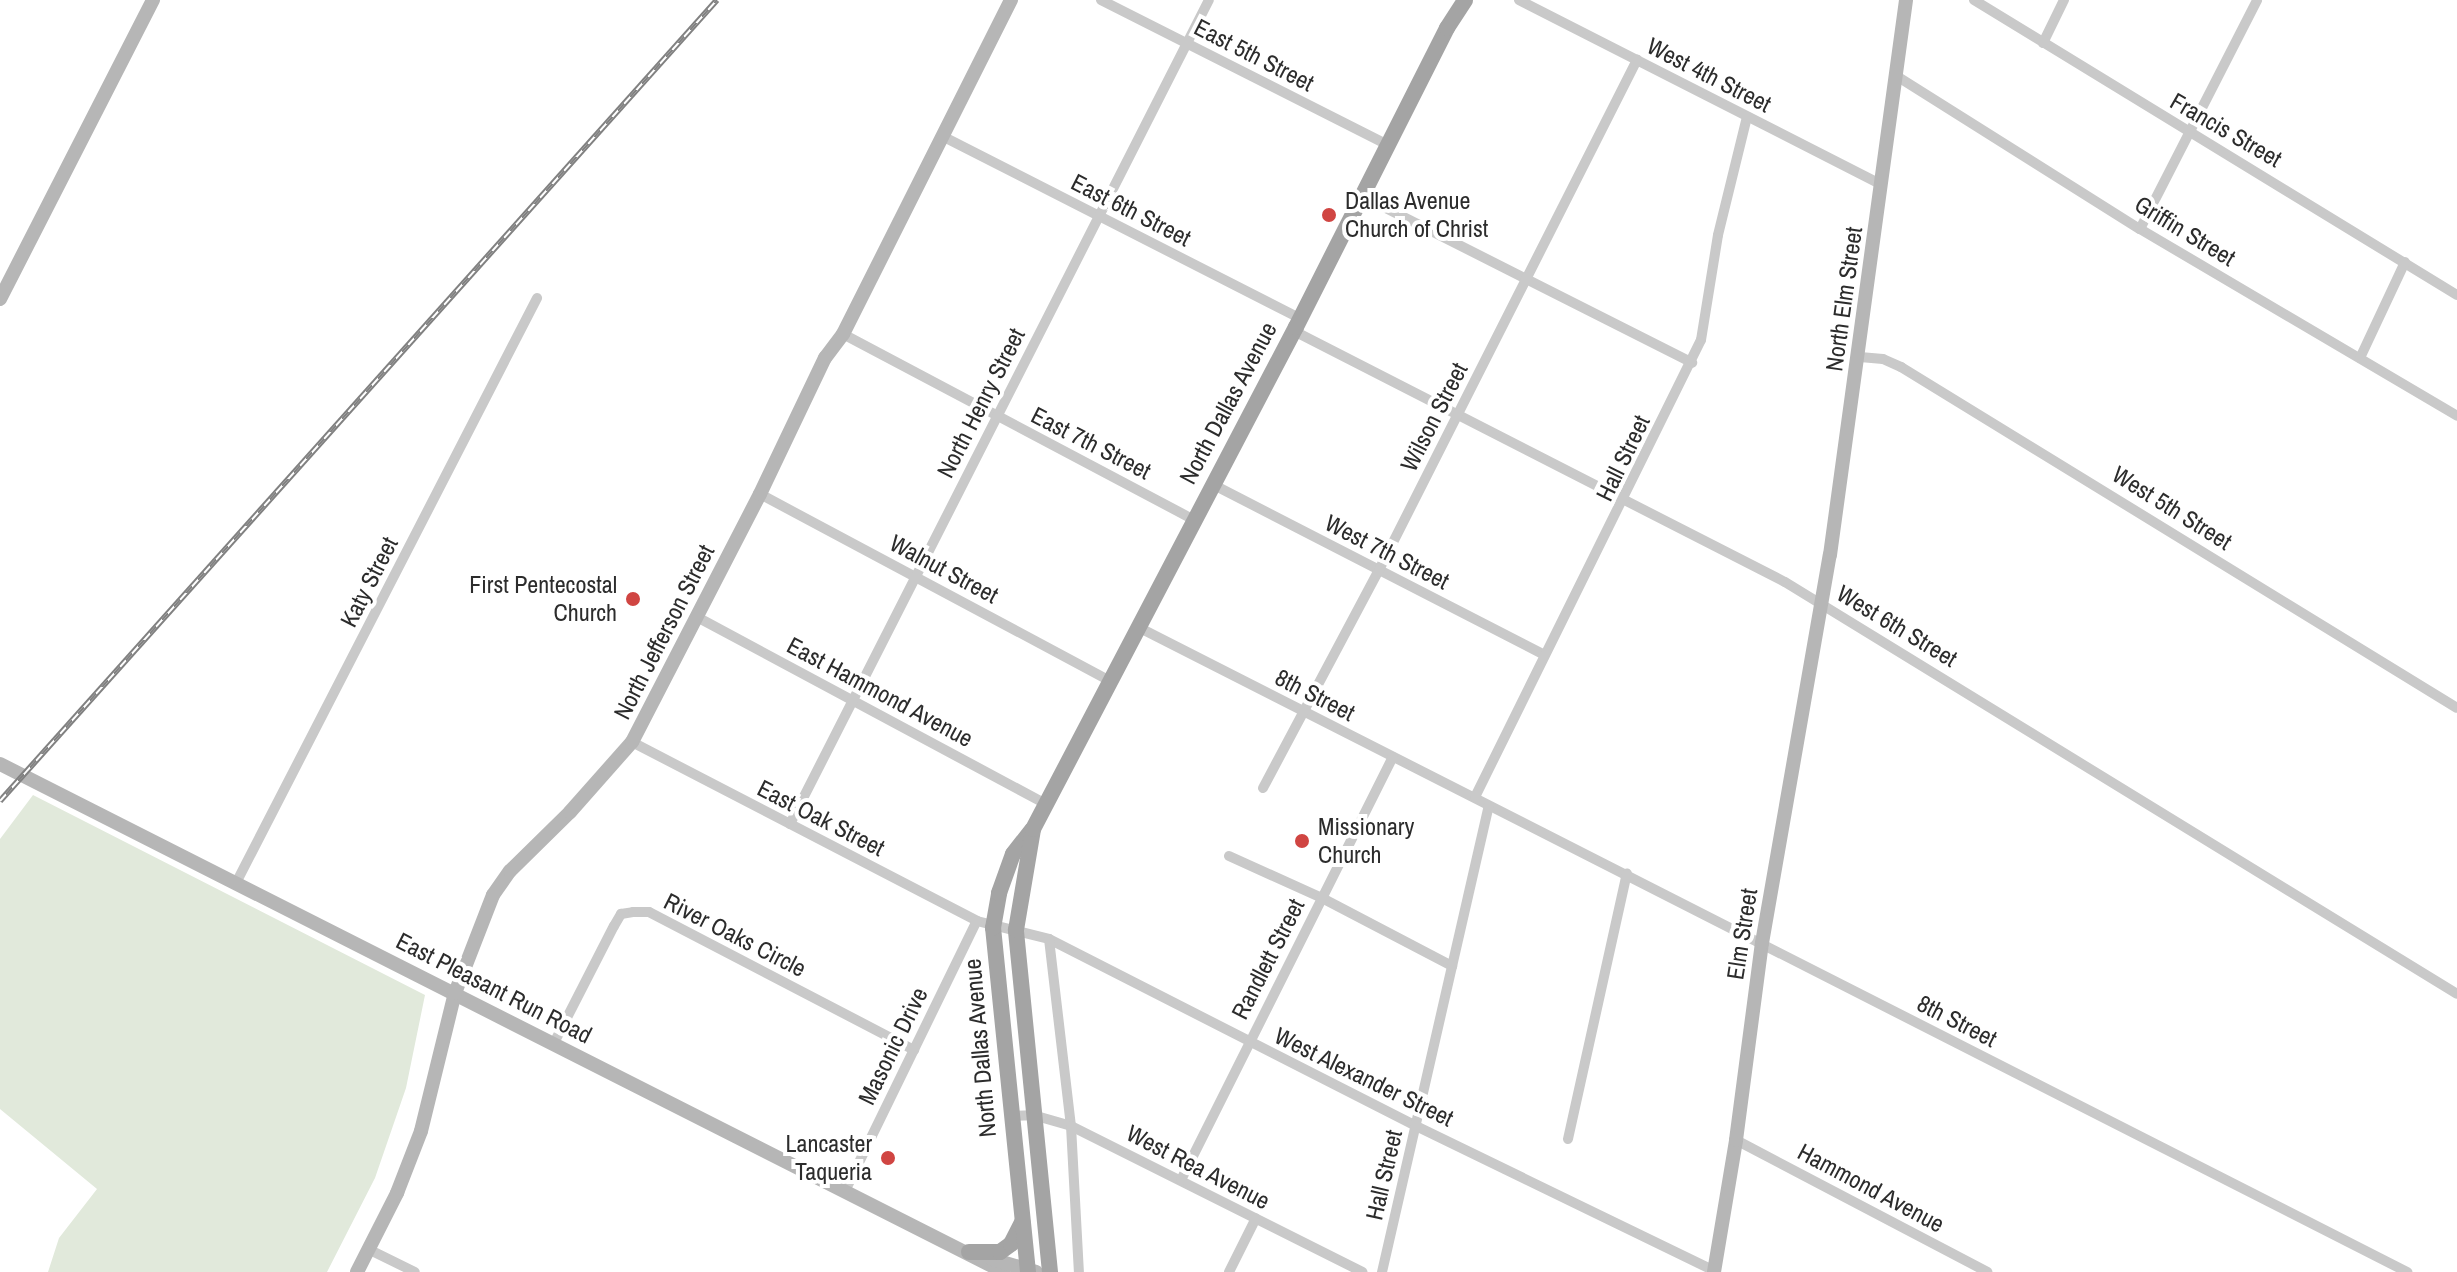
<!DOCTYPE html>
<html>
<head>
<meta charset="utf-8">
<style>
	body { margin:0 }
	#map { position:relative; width:2457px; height:1272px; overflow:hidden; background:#fff; font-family:"Archivo Narrow",sans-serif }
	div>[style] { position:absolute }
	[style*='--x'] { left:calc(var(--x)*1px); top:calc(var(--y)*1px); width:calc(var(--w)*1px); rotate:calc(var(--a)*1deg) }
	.green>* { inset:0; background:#e1e9db }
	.street>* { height:10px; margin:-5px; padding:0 5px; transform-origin:5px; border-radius:5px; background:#c9c9c9 }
	.secondary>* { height:14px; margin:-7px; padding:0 7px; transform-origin:7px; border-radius:7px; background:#b6b6b6 }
	.primary>* { height:16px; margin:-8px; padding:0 8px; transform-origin:8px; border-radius:8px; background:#a4a4a4 }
	.rail>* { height:6px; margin-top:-3px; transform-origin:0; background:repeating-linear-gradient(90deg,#fff 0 9px,#818181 0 18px); box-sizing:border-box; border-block:2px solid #818181 }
	.dots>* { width:22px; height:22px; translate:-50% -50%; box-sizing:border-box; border:4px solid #fff; border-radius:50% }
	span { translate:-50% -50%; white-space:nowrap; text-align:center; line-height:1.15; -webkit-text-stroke:8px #fff; paint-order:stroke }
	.street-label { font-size:24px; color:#2c2c2c }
	.poi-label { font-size:24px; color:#2c2c2c }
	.left { translate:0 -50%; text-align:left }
	.right { translate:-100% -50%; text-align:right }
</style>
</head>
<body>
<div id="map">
	<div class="green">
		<i style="clip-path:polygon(33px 795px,425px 995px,406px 1088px,375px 1178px,327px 1272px,48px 1272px,59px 1238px,97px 1189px,0 1109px,0 839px)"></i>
	</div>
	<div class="street">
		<i style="--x:1101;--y:0;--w:322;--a:26.8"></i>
		<i style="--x:1519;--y:0;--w:407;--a:27"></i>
		<i style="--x:1974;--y:0;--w:566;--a:31.42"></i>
		<i style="--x:2043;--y:43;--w:48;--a:-64"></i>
		<i style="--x:1895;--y:75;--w:289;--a:32.2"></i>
		<i style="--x:2140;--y:229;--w:368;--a:30.5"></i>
		<i style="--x:944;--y:137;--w:399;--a:27"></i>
		<i style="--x:1362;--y:196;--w:370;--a:26.8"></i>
		<i style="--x:2140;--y:229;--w:257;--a:-62.9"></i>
		<i style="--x:1294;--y:331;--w:551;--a:27.08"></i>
		<i style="--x:1785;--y:582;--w:788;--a:31.51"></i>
		<i style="--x:843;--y:334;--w:396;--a:27.9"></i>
		<i style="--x:1860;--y:357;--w:23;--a:5"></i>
		<i style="--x:1883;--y:359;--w:20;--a:24"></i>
		<i style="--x:1901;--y:367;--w:652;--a:31.52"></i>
		<i style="--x:2360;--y:358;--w:106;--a:-64.9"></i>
		<i style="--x:1212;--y:484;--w:374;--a:27.2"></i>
		<i style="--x:760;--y:494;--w:395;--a:28.1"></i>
		<i style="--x:697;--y:617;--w:394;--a:28.2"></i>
		<i style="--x:1138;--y:627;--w:1424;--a:26.94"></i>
		<i style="--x:632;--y:742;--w:389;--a:27.4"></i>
		<i style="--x:977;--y:921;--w:74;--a:14"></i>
		<i style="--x:1049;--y:939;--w:412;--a:27"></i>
		<i style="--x:1416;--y:1126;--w:331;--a:25.9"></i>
		<i style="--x:1263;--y:788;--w:247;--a:-62"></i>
		<i style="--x:1379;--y:570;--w:572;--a:-63.17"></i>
		<i style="--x:1475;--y:797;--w:510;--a:-63.69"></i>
		<i style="--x:1701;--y:340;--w:106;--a:-80.8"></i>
		<i style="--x:1718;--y:235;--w:122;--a:-76.2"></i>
		<i style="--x:790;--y:824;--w:924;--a:-63.05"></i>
		<i style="--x:1229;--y:856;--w:102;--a:24.3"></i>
		<i style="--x:1322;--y:898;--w:147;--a:27.6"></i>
		<i style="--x:236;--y:883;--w:658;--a:-62.77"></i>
		<i style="--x:1049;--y:939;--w:188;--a:83.3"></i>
		<i style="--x:1071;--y:1126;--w:146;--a:86.9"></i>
		<i style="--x:554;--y:1043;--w:131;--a:-62.9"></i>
		<i style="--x:614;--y:926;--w:14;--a:-60"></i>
		<i style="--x:621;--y:914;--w:12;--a:-9"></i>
		<i style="--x:633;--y:912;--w:16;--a:0"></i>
		<i style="--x:649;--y:912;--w:299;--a:27.5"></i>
		<i style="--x:1010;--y:1116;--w:23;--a:-2"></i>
		<i style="--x:1033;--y:1115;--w:40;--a:16"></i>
		<i style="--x:1071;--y:1126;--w:326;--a:26.6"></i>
		<i style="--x:1568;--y:1139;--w:272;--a:-77.5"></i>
		<i style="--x:1736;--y:1140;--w:284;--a:27.7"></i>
		<i style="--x:1181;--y:1180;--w:473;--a:-63.4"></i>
		<i style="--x:846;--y:1189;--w:298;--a:-64"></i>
		<i style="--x:368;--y:1249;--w:52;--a:26.1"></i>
		<i style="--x:1229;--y:1272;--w:60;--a:-63.4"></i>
		<i style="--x:1382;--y:1272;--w:478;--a:-77.1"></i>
	</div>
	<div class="secondary">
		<i style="--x:0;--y:299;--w:336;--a:-62.9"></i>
		<i style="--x:0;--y:764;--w:1125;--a:26.84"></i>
		<i style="--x:992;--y:1259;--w:46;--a:16.5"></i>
		<i style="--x:357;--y:1272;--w:89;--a:-63.1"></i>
		<i style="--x:397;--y:1193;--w:66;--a:-68.8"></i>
		<i style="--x:421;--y:1131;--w:142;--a:-76.2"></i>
		<i style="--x:455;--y:993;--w:105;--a:-68.8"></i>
		<i style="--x:493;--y:895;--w:29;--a:-55"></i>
		<i style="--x:510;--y:871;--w:84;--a:-44.5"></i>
		<i style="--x:570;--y:812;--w:94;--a:-48.5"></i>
		<i style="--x:632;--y:742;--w:279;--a:-62.7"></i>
		<i style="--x:760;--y:494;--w:151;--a:-64.5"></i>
		<i style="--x:825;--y:358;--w:30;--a:-53"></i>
		<i style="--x:843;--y:334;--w:374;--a:-63.3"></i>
		<i style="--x:1714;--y:1272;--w:134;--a:-80.5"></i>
		<i style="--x:1736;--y:1140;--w:199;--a:-82.5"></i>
		<i style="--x:1762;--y:943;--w:394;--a:-80.1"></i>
		<i style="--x:1830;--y:555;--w:560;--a:-82.2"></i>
	</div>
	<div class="primary">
		<i style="--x:969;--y:1252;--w:31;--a:0"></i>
		<i style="--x:1000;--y:1252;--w:14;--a:-36"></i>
		<i style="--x:1011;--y:1244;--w:25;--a:-63"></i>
		<i style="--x:1028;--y:1272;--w:346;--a:-95.8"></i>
		<i style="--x:993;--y:928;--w:36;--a:-80"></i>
		<i style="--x:999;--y:893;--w:41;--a:-70.3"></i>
		<i style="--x:1013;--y:854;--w:31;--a:-52"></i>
		<i style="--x:1050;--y:1272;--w:344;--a:-95.7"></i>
		<i style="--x:1016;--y:930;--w:102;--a:-80.4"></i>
		<i style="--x:1033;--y:829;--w:567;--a:-62.35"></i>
		<i style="--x:1296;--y:327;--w:335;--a:-63.2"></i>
		<i style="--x:1447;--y:28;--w:33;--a:-57"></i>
	</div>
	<div class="rail">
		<i style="--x:0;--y:801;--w:1075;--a:-48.17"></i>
	</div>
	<div class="dots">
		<i style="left:1329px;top:215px;background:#d04542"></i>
		<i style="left:633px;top:599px;background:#d04542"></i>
		<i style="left:1302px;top:841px;background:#d04542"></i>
		<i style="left:888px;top:1158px;background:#d04542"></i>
	</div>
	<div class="street-label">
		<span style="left:1254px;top:55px;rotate:27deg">East 5th Street</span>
		<span style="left:1709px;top:75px;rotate:27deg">West 4th Street</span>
		<span style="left:2226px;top:130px;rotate:30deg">Francis Street</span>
		<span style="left:1131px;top:210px;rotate:27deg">East 6th Street</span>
		<span style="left:2185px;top:231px;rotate:31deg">Griffin Street</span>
		<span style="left:1844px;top:299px;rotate:-82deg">North Elm Street</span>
		<span style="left:981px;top:403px;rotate:-63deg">North Henry Street</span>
		<span style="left:1228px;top:403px;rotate:-62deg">North Dallas Avenue</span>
		<span style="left:1434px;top:417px;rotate:-63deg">Wilson Street</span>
		<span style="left:1091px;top:443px;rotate:27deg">East 7th Street</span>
		<span style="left:1623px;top:458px;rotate:-64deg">Hall Street</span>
		<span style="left:2172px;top:508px;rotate:32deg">West 5th Street</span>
		<span style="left:1387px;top:552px;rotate:27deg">West 7th Street</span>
		<span style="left:944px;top:569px;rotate:28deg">Walnut Street</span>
		<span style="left:369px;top:582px;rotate:-63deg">Katy Street</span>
		<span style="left:1897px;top:626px;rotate:31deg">West 6th Street</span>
		<span style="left:664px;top:632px;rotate:-63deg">North Jefferson Street</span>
		<span style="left:880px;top:692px;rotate:28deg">East Hammond Avenue</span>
		<span style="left:1315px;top:695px;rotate:27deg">8th Street</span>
		<span style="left:821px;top:818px;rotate:27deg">East Oak Street</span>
		<span style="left:1742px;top:934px;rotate:-81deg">Elm Street</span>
		<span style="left:735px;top:935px;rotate:27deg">River Oaks Circle</span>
		<span style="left:1268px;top:959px;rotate:-63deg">Randlett Street</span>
		<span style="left:494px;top:988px;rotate:27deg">East Pleasant Run Road</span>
		<span style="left:1957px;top:1021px;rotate:27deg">8th Street</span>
		<span style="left:893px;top:1046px;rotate:-64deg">Masonic Drive</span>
		<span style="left:980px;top:1048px;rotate:-95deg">North Dallas Avenue</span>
		<span style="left:1364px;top:1077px;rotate:26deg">West Alexander Street</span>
		<span style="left:1198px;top:1167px;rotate:27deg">West Rea Avenue</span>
		<span style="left:1384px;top:1175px;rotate:-77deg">Hall Street</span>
		<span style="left:1871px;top:1188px;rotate:28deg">Hammond Avenue</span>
	</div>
	<div class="poi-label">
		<span class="left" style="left:1345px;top:215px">Dallas Avenue<br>Church of Christ</span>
		<span class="right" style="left:617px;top:599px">First Pentecostal<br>Church</span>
		<span class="left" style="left:1318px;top:841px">Missionary<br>Church</span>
		<span class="right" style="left:872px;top:1158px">Lancaster<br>Taqueria</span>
	</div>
</div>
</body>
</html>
